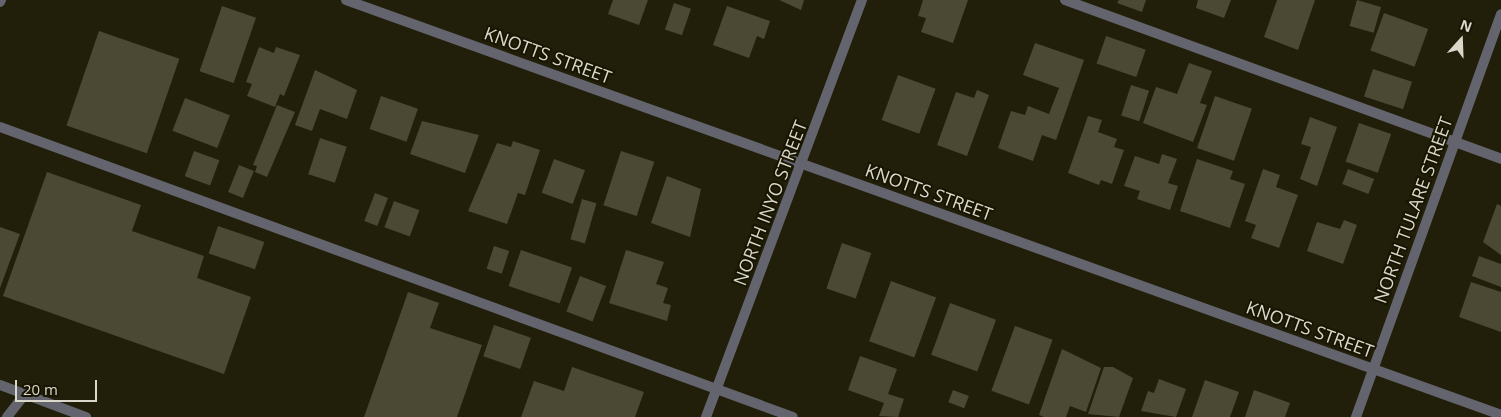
<!DOCTYPE html>
<html>
<head>
<meta charset="utf-8">
<style>
	body { margin:0 }
	#map { position:relative; width:1501px; height:417px; overflow:hidden; background:#211f09; font-family:"Open Sans",sans-serif }
	div>[style] { position:absolute }
	[style*='--x'] { left:calc(var(--x)*1px); top:calc(var(--y)*1px); width:calc(var(--w)*1px); rotate:calc(var(--a)*1deg) }
	.building>* { inset:0; background:#4b4933; transform-origin:0 0 }
	.service>* { height:10px; margin:-5px; padding:0 5px; transform-origin:5px; border-radius:5px; background:#64646e }
	.minor>* { height:10px; margin:-5px; padding:0 5px; transform-origin:5px; border-radius:5px; background:#64646e }
	.tertiary>* { height:10px; margin:-5px; padding:0 5px; transform-origin:5px; border-radius:5px; background:#64646e }
	span { translate:-50% -50%; white-space:nowrap; text-align:center; line-height:1.15; -webkit-text-stroke:4px #181602; paint-order:stroke }
	.street-label { font-size:18px; color:#d9d8cb }
	.north { position:absolute; left:1436px; top:15px; width:50px; height:50px; -webkit-text-stroke:4px #181602; paint-order:stroke; rotate:20deg; font-size:14px; font-weight:700; line-height:20px; text-align:center; color:#d9d8cb }
	.north::after { content:''; display:block; margin:auto; width:18px; height:22px; background:#d9d8cb; clip-path:polygon(50% 0,100% 100%,50% 72%,0 100%) }
	.scale { position:absolute; left:15px; top:380px; width:82px; height:22px; box-sizing:border-box; border:2px solid #d9d8cb; border-top:0; padding-left:6px; font-size:15px; line-height:18px; white-space:nowrap; color:#d9d8cb; -webkit-text-stroke:4px #181602; paint-order:stroke }
</style>
</head>
<body>
<div id="map">
	<div class="building">
		<i style="clip-path:polygon(613px 0,648px 0,639px 25px,608px 14px)"></i>
		<i style="clip-path:polygon(779px 0,804px 0,801px 10px)"></i>
		<i style="clip-path:polygon(923px 0,968px 0,953px 43px,921px 32px,926px 18px,918px 16px)"></i>
		<i style="clip-path:polygon(1119px 0,1146px 0,1142px 12px,1117px 3px)"></i>
		<i style="clip-path:polygon(1198px 0,1231px 0,1224px 18px,1196px 8px)"></i>
		<i style="clip-path:polygon(1277px 0,1315px 0,1298px 50px,1264px 37px)"></i>
		<i style="left:1357px;top:0;width:25px;height:27px;rotate:16deg"></i>
		<i style="left:674px;top:3px;width:18px;height:28px;rotate:19deg"></i>
		<i style="left:222px;top:6px;width:36px;height:69px;rotate:19deg"></i>
		<i style="clip-path:polygon(727px 6px,770px 21px,764px 39px,757px 36px,749px 58px,713px 45px)"></i>
		<i style="left:1384px;top:13px;width:47px;height:40px;rotate:20deg"></i>
		<i style="left:99px;top:31px;width:85px;height:100px;rotate:19deg"></i>
		<i style="left:1106px;top:36px;width:42px;height:29px;rotate:19deg"></i>
		<i style="clip-path:polygon(1035px 43px,1084px 60px,1056px 140px,1042px 135px,1033px 161px,998px 148px,1011px 111px,1025px 115px,1028px 106px,1049px 114px,1059px 88px,1023px 75px)"></i>
		<i style="clip-path:polygon(259px 47px,274px 53px,276px 47px,300px 55px,284px 96px,280px 94px,275px 107px,247px 96px,252px 84px,246px 82px)"></i>
		<i style="clip-path:polygon(1189px 63px,1212px 71px,1200px 103px,1207px 105px,1193px 142px,1143px 123px,1156px 87px,1177px 94px)"></i>
		<i style="left:1373px;top:69px;width:41px;height:29px;rotate:18deg"></i>
		<i style="clip-path:polygon(315px 70px,357px 90px,347px 119px,320px 109px,312px 131px,295px 125px)"></i>
		<i style="left:898px;top:75px;width:40px;height:48px;rotate:20deg"></i>
		<i style="left:1131px;top:85px;width:19px;height:32px;rotate:18deg"></i>
		<i style="clip-path:polygon(977px 90px,989px 95px,967px 156px,937px 145px,956px 92px,974px 98px)"></i>
		<i style="left:381px;top:96px;width:39px;height:35px;rotate:19deg"></i>
		<i style="left:1215px;top:96px;width:39px;height:55px;rotate:19deg"></i>
		<i style="left:185px;top:98px;width:48px;height:35px;rotate:21deg"></i>
		<i style="clip-path:polygon(277px 105px,295px 112px,267px 177px,255px 172px,257px 166px,253px 165px)"></i>
		<i style="clip-path:polygon(1088px 116px,1102px 120px,1098px 132px,1117px 139px,1114px 147px,1124px 150px,1112px 184px,1101px 180px,1099px 185px,1068px 173px)"></i>
		<i style="clip-path:polygon(1310px 117px,1337px 127px,1317px 186px,1300px 179px,1311px 147px,1301px 144px)"></i>
		<i style="clip-path:polygon(422px 121px,479px 135px,465px 173px,410px 154px)"></i>
		<i style="left:1359px;top:123px;width:34px;height:41px;rotate:19deg"></i>
		<i style="left:320px;top:138px;width:28px;height:38px;rotate:18deg"></i>
		<i style="clip-path:polygon(513px 141px,540px 150px,525px 195px,518px 193px,507px 224px,468px 211px,497px 143px,511px 147px)"></i>
		<i style="left:194px;top:151px;width:27px;height:27px;rotate:20deg"></i>
		<i style="left:621px;top:151px;width:35px;height:57px;rotate:18deg"></i>
		<i style="clip-path:polygon(1162px 154px,1177px 159px,1168px 183px,1178px 186px,1170px 210px,1137px 199px,1140px 191px,1124px 186px,1135px 156px,1159px 164px)"></i>
		<i style="left:554px;top:159px;width:33px;height:36px;rotate:20deg"></i>
		<i style="clip-path:polygon(1197px 159px,1233px 171px,1230px 179px,1245px 184px,1230px 228px,1180px 211px)"></i>
		<i style="left:239px;top:165px;width:16px;height:29px;rotate:22deg"></i>
		<i style="clip-path:polygon(1263px 169px,1280px 175px,1276px 187px,1298px 195px,1279px 248px,1251px 238px,1256px 225px,1245px 221px)"></i>
		<i style="left:1348px;top:169px;width:28px;height:16px;rotate:21deg"></i>
		<i style="clip-path:polygon(47px 172px,141px 205px,132px 231px,204px 256px,197px 278px,251px 297px,224px 374px,3px 296px)"></i>
		<i style="clip-path:polygon(667px 176px,701px 189px,690px 237px,651px 223px)"></i>
		<i style="left:375px;top:193px;width:14px;height:30px;rotate:21deg"></i>
		<i style="left:582px;top:199px;width:15px;height:42px;rotate:16deg"></i>
		<i style="left:394px;top:201px;width:27px;height:28px;rotate:20deg"></i>
		<i style="clip-path:polygon(1497px 204px,1501px 206px,1501px 255px,1483px 242px)"></i>
		<i style="clip-path:polygon(1344px 220px,1357px 225px,1343px 264px,1307px 251px,1317px 222px,1340px 229px)"></i>
		<i style="left:218px;top:226px;width:49px;height:29px;rotate:19deg"></i>
		<i style="clip-path:polygon(0 227px,20px 234px,0 288px)"></i>
		<i style="left:842px;top:243px;width:31px;height:48px;rotate:19deg"></i>
		<i style="left:494px;top:246px;width:16px;height:24px;rotate:18deg"></i>
		<i style="left:521px;top:250px;width:54px;height:38px;rotate:19deg"></i>
		<i style="clip-path:polygon(626px 250px,664px 262px,656px 284px,668px 288px,663px 303px,671px 305px,667px 321px,609px 303px)"></i>
		<i style="clip-path:polygon(1479px 256px,1501px 264px,1501px 287px,1472px 276px)"></i>
		<i style="left:580px;top:276px;width:28px;height:38px;rotate:21deg"></i>
		<i style="left:891px;top:281px;width:48px;height:64px;rotate:20deg"></i>
		<i style="clip-path:polygon(1471px 282px,1501px 292px,1501px 332px,1459px 317px)"></i>
		<i style="clip-path:polygon(408px 292px,439px 303px,430px 328px,482px 345px,457px 417px,364px 417px)"></i>
		<i style="left:950px;top:303px;width:49px;height:55px;rotate:20deg"></i>
		<i style="left:494px;top:325px;width:39px;height:33px;rotate:19deg"></i>
		<i style="left:1015px;top:326px;width:40px;height:69px;rotate:20deg"></i>
		<i style="clip-path:polygon(1062px 349px,1101px 368px,1086px 412px,1070px 406px,1066px 417px,1044px 417px,1039px 415px)"></i>
		<i style="clip-path:polygon(860px 356px,897px 369px,888px 394px,904px 399px,898px 417px,879px 416px,884px 403px,848px 390px)"></i>
		<i style="clip-path:polygon(572px 367px,644px 392px,635px 417px,521px 417px,534px 381px,564px 391px)"></i>
		<i style="clip-path:polygon(1104px 367px,1113px 367px,1133px 378px,1119px 417px,1088px 414px)"></i>
		<i style="clip-path:polygon(1159px 379px,1186px 389px,1176px 417px,1141px 411px,1148px 391px,1154px 393px)"></i>
		<i style="clip-path:polygon(1205px 380px,1239px 392px,1230px 417px,1192px 417px)"></i>
		<i style="left:953px;top:390px;width:17px;height:13px;rotate:21deg"></i>
		<i style="clip-path:polygon(1254px 390px,1290px 403px,1285px 417px,1245px 417px)"></i>
	</div>
	<div class="service">
		<i style="--x:1065;--y:0;--w:464;--a:20"></i>
		<i style="--x:0;--y:127;--w:844;--a:20.09"></i>
		<i style="--x:7;--y:417;--w:29;--a:-52"></i>
	</div>
	<div class="minor">
		<i style="--x:346;--y:0;--w:1227;--a:19.76"></i>
		<i style="--x:706;--y:417;--w:445;--a:-69.5"></i>
		<i style="--x:1356;--y:417;--w:428;--a:-70.2"></i>
	</div>
	<div class="tertiary">
		<i style="--x:0;--y:2;--w:2;--a:-63"></i>
		<i style="--x:0;--y:385;--w:92;--a:20.4"></i>
	</div>
	<div class="street-label">
		<span style="left:548px;top:55px;rotate:20deg">KNOTTS STREET</span>
		<span style="left:929px;top:192px;rotate:20deg">KNOTTS STREET</span>
		<span style="left:770px;top:203px;rotate:-69deg">NORTH INYO STREET</span>
		<span style="left:1413px;top:210px;rotate:-70deg">NORTH TULARE STREET</span>
		<span style="left:1310px;top:329px;rotate:20deg">KNOTTS STREET</span>
	</div>
	<div class="north">N</div>
	<div class="scale">20 m</div>
</div>
</body>
</html>
